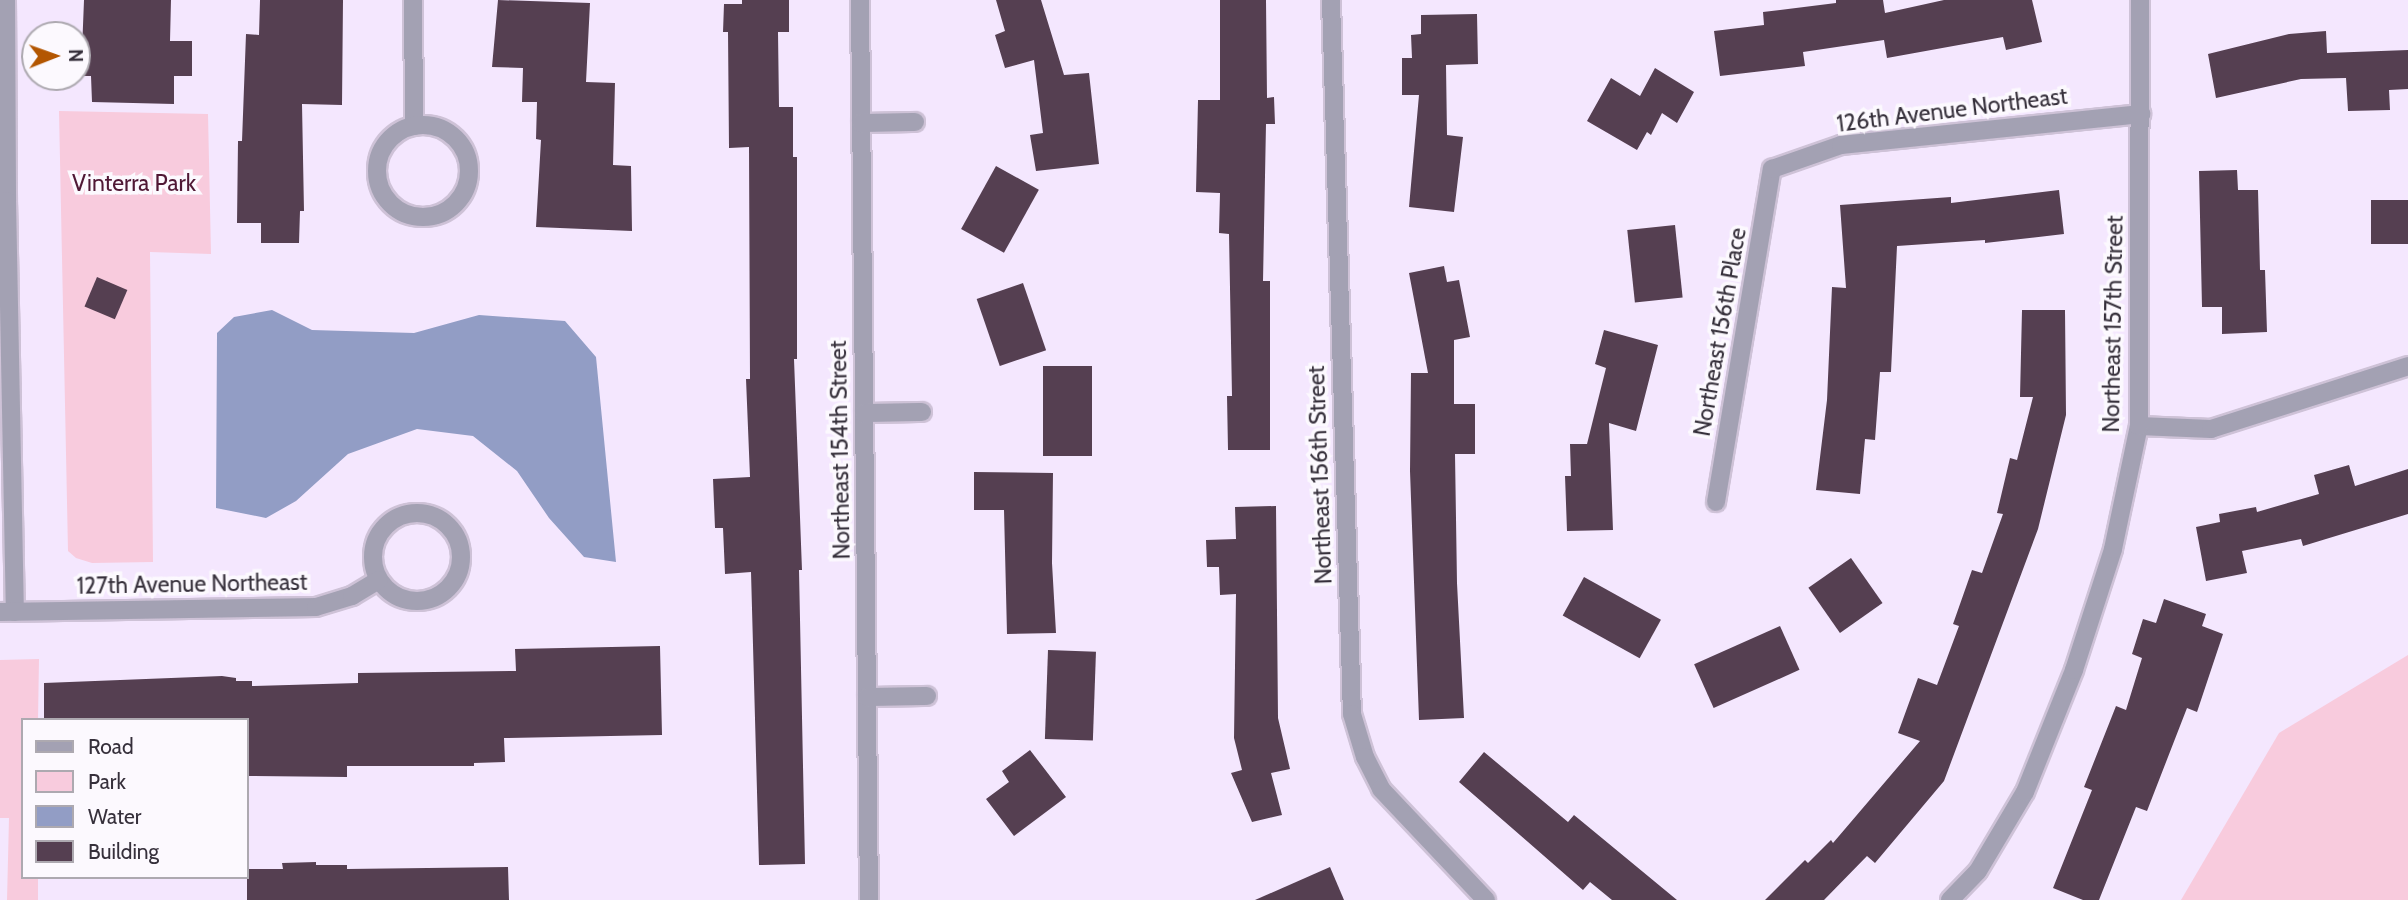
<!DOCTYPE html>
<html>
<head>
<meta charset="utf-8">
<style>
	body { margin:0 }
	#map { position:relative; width:2408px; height:900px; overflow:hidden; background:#f4e7fe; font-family:Cabin,sans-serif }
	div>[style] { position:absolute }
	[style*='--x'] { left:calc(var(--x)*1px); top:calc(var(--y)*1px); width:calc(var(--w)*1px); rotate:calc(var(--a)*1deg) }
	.green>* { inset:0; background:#f8cbdd }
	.water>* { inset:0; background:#929dc5 }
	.building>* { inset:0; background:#553f51; transform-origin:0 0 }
	.roads { filter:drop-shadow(2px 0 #cec2d7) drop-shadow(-2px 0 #cec2d7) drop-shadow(0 2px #cec2d7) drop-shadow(0 -2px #cec2d7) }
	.minor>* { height:18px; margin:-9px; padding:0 9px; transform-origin:9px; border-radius:9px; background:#a3a1b3 }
	.minor>.ring { margin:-9px; padding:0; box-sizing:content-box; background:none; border:18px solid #a3a1b3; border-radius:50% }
	span { translate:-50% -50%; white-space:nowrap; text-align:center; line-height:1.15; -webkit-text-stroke:7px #fcf9fe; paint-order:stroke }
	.street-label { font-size:23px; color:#36303b }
	.park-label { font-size:23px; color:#501835 }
	.legend { position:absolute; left:21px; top:718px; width:228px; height:161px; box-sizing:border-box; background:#fcf9fe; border:2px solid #ada9b0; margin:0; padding:9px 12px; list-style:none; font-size:21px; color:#36303b }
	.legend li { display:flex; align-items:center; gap:14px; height:35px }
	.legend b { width:35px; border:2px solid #ada9b0 }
	.north { position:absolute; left:21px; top:21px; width:70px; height:70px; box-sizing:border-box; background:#fcf9fe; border:2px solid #ada9b0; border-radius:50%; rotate:89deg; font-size:19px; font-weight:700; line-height:28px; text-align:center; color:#36303b }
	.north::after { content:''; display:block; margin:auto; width:24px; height:32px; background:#b35601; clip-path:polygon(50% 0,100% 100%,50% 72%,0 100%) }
</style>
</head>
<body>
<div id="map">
	<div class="green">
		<i style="clip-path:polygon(59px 111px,208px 114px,211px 254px,150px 252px,153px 562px,92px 563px,76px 558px,68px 551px)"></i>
		<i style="clip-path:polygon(2408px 655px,2408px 900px,2181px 900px,2279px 733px)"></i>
		<i style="clip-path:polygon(39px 659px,38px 720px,23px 720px,23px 877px,38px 877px,38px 900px,7px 900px,9px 818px,0 818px,0 660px)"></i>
	</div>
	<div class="water">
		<i style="clip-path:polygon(272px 310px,312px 330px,414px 333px,479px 315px,565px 321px,596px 357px,616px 562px,584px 557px,549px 518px,517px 471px,473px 436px,417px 429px,348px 454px,296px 501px,266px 518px,216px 508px,217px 333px,234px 317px)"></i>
	</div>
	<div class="building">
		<i style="clip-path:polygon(84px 0,171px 0,170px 41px,192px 41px,192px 76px,174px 76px,174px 104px,92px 102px,91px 76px,81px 76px)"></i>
		<i style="clip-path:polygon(260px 0,343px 0,342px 105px,302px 104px,304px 211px,300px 211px,299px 243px,261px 243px,261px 223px,237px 223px,238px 141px,242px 141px,246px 34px,259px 35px)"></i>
		<i style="clip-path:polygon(498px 0,590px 3px,586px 82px,615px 83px,613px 165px,631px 166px,632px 231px,536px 227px,541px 140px,536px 139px,537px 102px,522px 102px,523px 68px,492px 67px)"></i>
		<i style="clip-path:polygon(742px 0,789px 0,789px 32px,778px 32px,779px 107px,793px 107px,793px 157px,797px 157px,797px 359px,794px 359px,802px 570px,799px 570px,805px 864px,759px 865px,751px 572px,725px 574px,723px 528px,715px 528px,713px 479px,750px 477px,746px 379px,750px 379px,749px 147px,729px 148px,728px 32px,723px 32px,724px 4px,742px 4px)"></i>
		<i style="clip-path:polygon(996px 0,1041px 0,1064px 75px,1089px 73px,1099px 164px,1036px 171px,1030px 135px,1043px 133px,1034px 60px,1005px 68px,995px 35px,1005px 31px)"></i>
		<i style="clip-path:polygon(1220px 0,1266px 0,1267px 98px,1274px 97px,1275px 124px,1266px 124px,1263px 281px,1270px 281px,1270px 450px,1228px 450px,1227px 396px,1232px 396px,1229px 234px,1219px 233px,1220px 193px,1196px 192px,1198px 100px,1220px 100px)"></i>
		<i style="clip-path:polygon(1836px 0,1883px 0,1885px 13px,1944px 0,2032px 0,2042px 42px,2006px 50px,2003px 37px,1887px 58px,1884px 40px,1803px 52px,1805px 66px,1720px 76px,1714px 31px,1764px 25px,1763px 12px,1836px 3px)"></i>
		<i style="clip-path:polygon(1477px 14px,1478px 64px,1446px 65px,1447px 135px,1463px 137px,1454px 212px,1409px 207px,1419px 95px,1402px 95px,1402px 58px,1412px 58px,1411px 35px,1421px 34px,1421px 15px)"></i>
		<i style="clip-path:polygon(2326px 31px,2327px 53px,2408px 50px,2408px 89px,2389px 90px,2390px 110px,2348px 111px,2346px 78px,2301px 79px,2216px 98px,2208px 54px,2289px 34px)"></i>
		<i style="clip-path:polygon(1655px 68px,1694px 92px,1677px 123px,1662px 113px,1651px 135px,1647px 132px,1637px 150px,1587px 121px,1611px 78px,1640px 96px)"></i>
		<i style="left:996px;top:166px;width:49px;height:72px;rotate:29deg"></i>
		<i style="clip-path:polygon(2237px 170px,2238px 190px,2258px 190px,2260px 270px,2265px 270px,2267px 332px,2222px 334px,2222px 307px,2202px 307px,2199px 171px)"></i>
		<i style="clip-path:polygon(2059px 190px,2064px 234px,1985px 243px,1985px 240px,1897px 246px,1891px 372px,1880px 372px,1875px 440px,1865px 439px,1860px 494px,1816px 490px,1827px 400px,1832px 287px,1846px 288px,1840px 205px,1951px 197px,1951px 203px)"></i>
		<i style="left:2371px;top:200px;width:37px;height:44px"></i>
		<i style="left:1675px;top:225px;width:73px;height:48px;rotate:84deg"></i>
		<i style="clip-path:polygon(1444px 266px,1447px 282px,1459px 280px,1470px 337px,1454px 340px,1454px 404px,1475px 404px,1475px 454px,1455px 454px,1457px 583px,1464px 718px,1419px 720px,1410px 471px,1411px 373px,1428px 373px,1409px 273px)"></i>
		<i style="left:97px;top:277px;width:33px;height:32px;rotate:23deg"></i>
		<i style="left:1023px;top:283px;width:71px;height:49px;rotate:71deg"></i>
		<i style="clip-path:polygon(2022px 310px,2065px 310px,2066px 415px,2038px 529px,1944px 781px,1875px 863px,1867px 856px,1824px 900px,1765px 900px,1805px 860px,1808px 863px,1831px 840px,1833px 843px,1920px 741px,1898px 733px,1918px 678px,1937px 685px,1959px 626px,1953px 624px,1972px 570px,1982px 573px,2003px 514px,1997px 513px,2010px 458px,2017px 460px,2033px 397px,2020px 397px)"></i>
		<i style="clip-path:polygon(1604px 330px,1658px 345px,1636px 431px,1609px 423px,1613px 530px,1567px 531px,1565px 476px,1571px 476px,1570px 444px,1587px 444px,1606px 368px,1595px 364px)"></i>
		<i style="left:1043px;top:366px;width:49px;height:90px"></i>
		<i style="clip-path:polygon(2349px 465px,2355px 486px,2408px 469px,2408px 514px,2303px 546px,2301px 539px,2242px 551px,2247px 573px,2206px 581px,2196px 527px,2220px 522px,2219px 514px,2256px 507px,2257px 512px,2319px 494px,2314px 475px)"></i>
		<i style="clip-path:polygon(974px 472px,1053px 473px,1052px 563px,1056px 633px,1007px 634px,1004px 510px,974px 510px)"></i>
		<i style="clip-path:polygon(1276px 506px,1278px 718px,1290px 769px,1271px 773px,1282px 815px,1252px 822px,1231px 773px,1242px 770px,1234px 738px,1236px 594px,1220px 595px,1219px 567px,1207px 567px,1206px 540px,1236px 539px,1235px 507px)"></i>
		<i style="left:1851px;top:558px;width:55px;height:52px;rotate:55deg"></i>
		<i style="left:1584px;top:577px;width:88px;height:44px;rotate:29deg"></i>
		<i style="clip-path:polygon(2164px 599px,2206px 614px,2202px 626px,2223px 634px,2197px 712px,2187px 708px,2147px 811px,2136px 807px,2099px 900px,2083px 900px,2053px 888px,2092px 790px,2084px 787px,2116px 706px,2126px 710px,2142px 658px,2132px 654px,2143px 619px,2156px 623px)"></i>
		<i style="left:1780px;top:626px;width:48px;height:94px;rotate:66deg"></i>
		<i style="clip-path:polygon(660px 646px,662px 735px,504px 738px,505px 762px,474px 763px,474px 766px,347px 766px,347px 777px,247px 776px,247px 720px,44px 720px,44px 683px,222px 676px,236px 678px,236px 681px,252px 681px,252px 686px,358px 683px,358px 673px,516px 671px,515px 649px)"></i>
		<i style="left:1048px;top:650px;width:48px;height:89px;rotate:2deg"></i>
		<i style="clip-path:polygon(1030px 750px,1066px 797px,1014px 836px,986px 799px,1009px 782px,1002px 771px)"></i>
		<i style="clip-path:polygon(1484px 752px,1568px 822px,1574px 815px,1677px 900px,1612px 900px,1590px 882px,1583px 890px,1459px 782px)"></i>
		<i style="clip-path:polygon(316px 862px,316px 865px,347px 865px,347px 869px,508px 867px,509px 900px,247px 900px,247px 869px,283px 869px,282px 863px)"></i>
		<i style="clip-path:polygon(1330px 867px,1344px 900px,1255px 900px)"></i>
	</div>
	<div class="roads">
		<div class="minor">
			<i style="--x:6;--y:0;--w:201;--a:89.7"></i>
			<i style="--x:7;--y:201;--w:411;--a:88.9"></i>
			<i style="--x:413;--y:0;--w:126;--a:89.5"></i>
			<i style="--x:860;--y:0;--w:900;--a:89.43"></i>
			<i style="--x:1331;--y:0;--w:714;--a:88.32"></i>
			<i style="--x:1352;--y:714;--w:45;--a:73.2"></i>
			<i style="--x:1365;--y:757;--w:36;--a:63"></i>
			<i style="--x:1381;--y:789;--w:153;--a:46.6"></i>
			<i style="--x:861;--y:123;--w:54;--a:-1.1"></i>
			<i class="ring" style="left:377px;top:125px;width:74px;height:74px"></i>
			<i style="--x:864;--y:413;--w:58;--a:-1"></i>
			<i style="--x:2139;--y:426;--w:72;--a:2.4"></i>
			<i style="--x:2211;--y:429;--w:207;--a:-17.7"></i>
			<i style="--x:1716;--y:502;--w:338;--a:-80.5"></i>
			<i style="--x:1772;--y:169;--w:73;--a:-19.2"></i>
			<i style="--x:1841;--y:145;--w:302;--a:-5.9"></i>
			<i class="ring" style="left:373px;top:513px;width:70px;height:70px"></i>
			<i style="--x:0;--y:612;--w:316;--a:-0.9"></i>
			<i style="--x:316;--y:607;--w:38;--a:-17"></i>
			<i style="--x:352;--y:596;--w:31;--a:-31"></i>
			<i style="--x:867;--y:697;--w:60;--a:-1"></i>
			<i style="--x:1950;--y:900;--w:40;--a:-46"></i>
			<i style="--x:1978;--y:871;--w:92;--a:-59.3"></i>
			<i style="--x:2025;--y:792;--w:131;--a:-68.1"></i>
			<i style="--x:2074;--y:670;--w:127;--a:-72.1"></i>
			<i style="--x:2113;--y:549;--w:126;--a:-78.1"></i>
			<i style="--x:2139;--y:426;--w:426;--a:-89.9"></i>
		</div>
	</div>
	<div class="street-label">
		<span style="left:1952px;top:110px;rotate:-7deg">126th Avenue Northeast</span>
		<span style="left:2113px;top:324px;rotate:-89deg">Northeast 157th Street</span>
		<span style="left:1720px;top:332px;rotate:-80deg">Northeast 156th Place</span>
		<span style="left:840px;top:450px;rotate:-91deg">Northeast 154th Street</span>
		<span style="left:1320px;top:475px;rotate:-92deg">Northeast 156th Street</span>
		<span style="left:192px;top:584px;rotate:-1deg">127th Avenue Northeast</span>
	</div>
	<div class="park-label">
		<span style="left:134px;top:183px">Vinterra Park</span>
	</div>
	<ul class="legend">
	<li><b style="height:9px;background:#a3a1b3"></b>Road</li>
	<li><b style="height:19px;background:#f8cbdd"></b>Park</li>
	<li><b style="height:19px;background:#929dc5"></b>Water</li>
	<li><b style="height:19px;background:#553f51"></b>Building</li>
	</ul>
	<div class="north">N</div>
</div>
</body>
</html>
